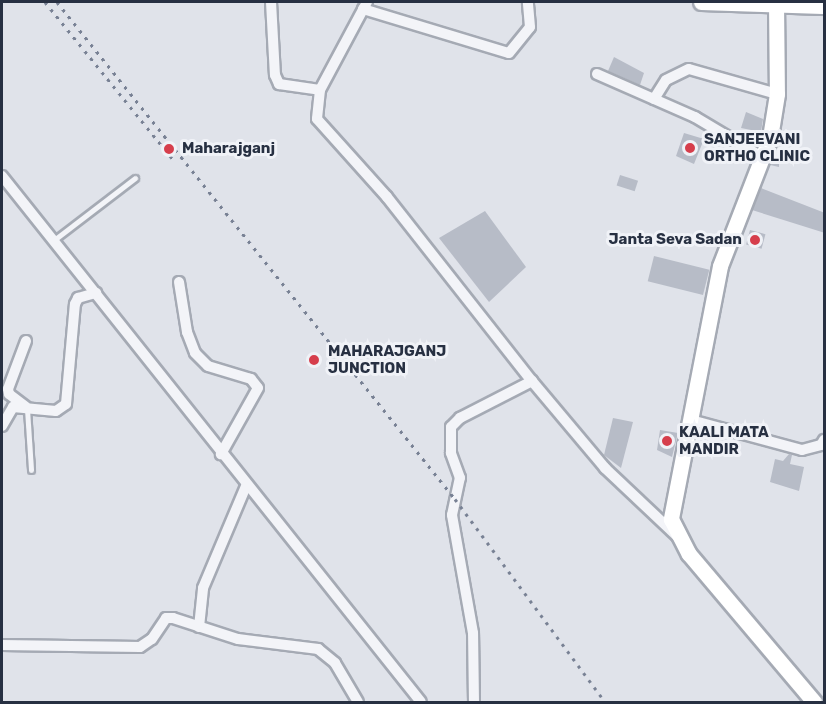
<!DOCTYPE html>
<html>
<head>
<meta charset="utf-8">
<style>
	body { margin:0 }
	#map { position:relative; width:826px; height:704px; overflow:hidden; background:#e0e3ea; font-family:Rubik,sans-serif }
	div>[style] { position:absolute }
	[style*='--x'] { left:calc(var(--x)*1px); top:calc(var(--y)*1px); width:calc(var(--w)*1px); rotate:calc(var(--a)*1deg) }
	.building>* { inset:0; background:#b7bcc7; transform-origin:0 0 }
	.roads { filter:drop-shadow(2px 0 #a5aab4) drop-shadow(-2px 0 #a5aab4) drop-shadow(0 2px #a5aab4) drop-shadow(0 -2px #a5aab4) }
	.lane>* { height:5px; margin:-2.5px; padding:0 2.5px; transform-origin:2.5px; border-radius:2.5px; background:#f3f4f8 }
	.street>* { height:10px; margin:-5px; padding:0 5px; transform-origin:5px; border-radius:5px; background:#f3f4f8 }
	.secondary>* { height:15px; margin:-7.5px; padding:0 7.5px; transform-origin:7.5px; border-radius:7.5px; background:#fff }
	.rail>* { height:3px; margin-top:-1.5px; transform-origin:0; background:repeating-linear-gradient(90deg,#788194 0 3px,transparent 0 9px) }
	.dots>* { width:16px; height:16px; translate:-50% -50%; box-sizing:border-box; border:3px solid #f0f2f7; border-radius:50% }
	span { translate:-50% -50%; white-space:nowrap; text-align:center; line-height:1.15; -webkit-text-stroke:6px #f0f2f7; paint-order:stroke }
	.poi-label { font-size:15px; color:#273042; font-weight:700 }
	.left { translate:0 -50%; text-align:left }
	.right { translate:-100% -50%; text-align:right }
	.frame { position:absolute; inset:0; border:3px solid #273042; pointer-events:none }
</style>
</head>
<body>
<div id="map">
	<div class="building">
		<i style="clip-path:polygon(614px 57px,644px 73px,640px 85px,608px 71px)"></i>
		<i style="clip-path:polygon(746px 112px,763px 119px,761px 132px,741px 128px)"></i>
		<i style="clip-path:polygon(684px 133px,704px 139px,694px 164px,676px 156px)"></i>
		<i style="clip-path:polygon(773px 155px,779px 158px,779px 167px,770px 165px)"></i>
		<i style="left:620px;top:175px;width:19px;height:11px;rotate:18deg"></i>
		<i style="clip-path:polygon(761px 188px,825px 213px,825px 233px,752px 210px)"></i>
		<i style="clip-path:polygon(485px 211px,526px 267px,489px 302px,439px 238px)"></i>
		<i style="left:750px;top:230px;width:16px;height:15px;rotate:15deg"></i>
		<i style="left:654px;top:256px;width:57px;height:26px;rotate:14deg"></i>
		<i style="clip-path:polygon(613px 418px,633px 422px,621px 468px,604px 455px)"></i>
		<i style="clip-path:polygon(660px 430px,678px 433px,672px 457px,657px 450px)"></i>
		<i style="clip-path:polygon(789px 454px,792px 455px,790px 464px,804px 467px,799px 491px,770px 482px,775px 459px,783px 461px)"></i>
	</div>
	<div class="roads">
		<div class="lane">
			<i style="--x:54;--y:240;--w:102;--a:-37.4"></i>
			<i style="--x:27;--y:409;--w:61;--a:86.2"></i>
		</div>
		<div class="street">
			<i style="--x:271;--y:2;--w:73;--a:86.9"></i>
			<i style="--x:275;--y:75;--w:10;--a:66"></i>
			<i style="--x:279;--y:84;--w:41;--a:8.3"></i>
			<i style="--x:367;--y:2;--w:100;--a:118.1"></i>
			<i style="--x:320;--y:90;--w:29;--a:96"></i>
			<i style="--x:317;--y:119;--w:105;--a:48.1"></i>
			<i style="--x:387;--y:197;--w:234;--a:51.8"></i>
			<i style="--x:532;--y:381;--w:114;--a:50"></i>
			<i style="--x:605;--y:468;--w:100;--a:43.4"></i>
			<i style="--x:363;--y:9;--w:152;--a:16.8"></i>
			<i style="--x:509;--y:53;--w:33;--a:-51"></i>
			<i style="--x:530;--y:27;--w:25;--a:-95"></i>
			<i style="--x:597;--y:74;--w:107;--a:23.7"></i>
			<i style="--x:695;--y:117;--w:78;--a:30.8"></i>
			<i style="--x:654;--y:99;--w:22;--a:-58"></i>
			<i style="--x:666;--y:80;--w:25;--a:-26"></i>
			<i style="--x:689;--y:69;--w:91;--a:15.9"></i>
			<i style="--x:2;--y:176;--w:672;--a:51.46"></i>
			<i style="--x:179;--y:282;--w:51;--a:80.9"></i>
			<i style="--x:187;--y:332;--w:22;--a:69"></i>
			<i style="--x:195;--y:353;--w:18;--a:45"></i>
			<i style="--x:208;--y:366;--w:45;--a:16.8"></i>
			<i style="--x:251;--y:379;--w:11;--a:52"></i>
			<i style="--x:258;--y:388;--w:76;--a:119.3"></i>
			<i style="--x:26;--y:341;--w:51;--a:110.6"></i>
			<i style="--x:8;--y:389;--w:5;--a:79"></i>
			<i style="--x:9;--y:394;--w:21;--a:37"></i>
			<i style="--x:691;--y:420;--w:115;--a:15.1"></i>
			<i style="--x:802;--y:450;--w:20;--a:-15"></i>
			<i style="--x:821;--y:445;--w:6;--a:-59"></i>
			<i style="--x:2;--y:426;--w:22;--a:-60"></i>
			<i style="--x:13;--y:407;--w:43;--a:5.3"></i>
			<i style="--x:56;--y:411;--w:12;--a:-35"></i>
			<i style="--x:66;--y:404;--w:100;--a:-84.9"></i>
			<i style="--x:75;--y:304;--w:7;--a:-63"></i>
			<i style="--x:78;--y:298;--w:19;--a:-16"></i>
			<i style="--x:199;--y:627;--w:39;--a:-84"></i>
			<i style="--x:203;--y:588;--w:111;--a:-67.1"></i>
			<i style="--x:2;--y:645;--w:138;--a:0.8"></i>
			<i style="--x:140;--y:647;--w:14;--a:-34"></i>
			<i style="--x:152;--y:639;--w:25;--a:-56"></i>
			<i style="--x:166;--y:618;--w:7;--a:0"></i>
			<i style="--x:173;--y:618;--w:68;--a:17.9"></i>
			<i style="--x:238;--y:639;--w:81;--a:7.1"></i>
			<i style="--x:318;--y:649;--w:22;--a:39"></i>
			<i style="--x:335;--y:663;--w:45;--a:59.5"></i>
			<i style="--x:474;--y:702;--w:69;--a:-90.8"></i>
			<i style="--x:473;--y:633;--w:120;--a:-100.1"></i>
			<i style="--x:452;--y:515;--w:38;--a:-78"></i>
			<i style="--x:460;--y:478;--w:27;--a:-110"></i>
			<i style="--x:451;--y:453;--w:26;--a:-90"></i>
			<i style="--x:451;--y:427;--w:13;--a:-45"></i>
			<i style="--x:460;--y:418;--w:81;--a:-27.2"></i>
		</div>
		<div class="secondary">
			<i style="--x:701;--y:2;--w:123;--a:1.9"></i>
			<i style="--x:776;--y:2;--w:92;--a:89.4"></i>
			<i style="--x:777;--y:94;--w:44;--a:99.2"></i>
			<i style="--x:770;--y:137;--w:138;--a:111.2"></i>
			<i style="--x:720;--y:266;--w:258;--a:101"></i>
			<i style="--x:671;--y:519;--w:39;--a:63"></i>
			<i style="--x:689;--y:554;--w:194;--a:49.8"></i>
		</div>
	</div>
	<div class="rail">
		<i style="--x:45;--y:2;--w:206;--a:50.9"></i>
		<i style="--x:57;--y:2;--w:637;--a:51.31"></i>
		<i style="--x:455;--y:499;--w:252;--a:53.5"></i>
	</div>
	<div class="dots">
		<i style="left:690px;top:148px;background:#d63e4c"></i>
		<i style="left:169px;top:149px;background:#d63e4c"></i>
		<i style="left:755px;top:240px;background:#d63e4c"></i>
		<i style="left:314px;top:360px;background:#d63e4c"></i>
		<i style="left:667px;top:441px;background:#d63e4c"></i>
	</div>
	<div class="poi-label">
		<span class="left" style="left:704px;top:148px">SANJEEVANI<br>ORTHO CLINIC</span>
		<span class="left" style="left:182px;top:149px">Maharajganj</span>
		<span class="right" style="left:742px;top:240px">Janta Seva Sadan</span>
		<span class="left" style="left:328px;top:360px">MAHARAJGANJ<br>JUNCTION</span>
		<span class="left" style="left:679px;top:441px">KAALI MATA<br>MANDIR</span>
	</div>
	<div class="frame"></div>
</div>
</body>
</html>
